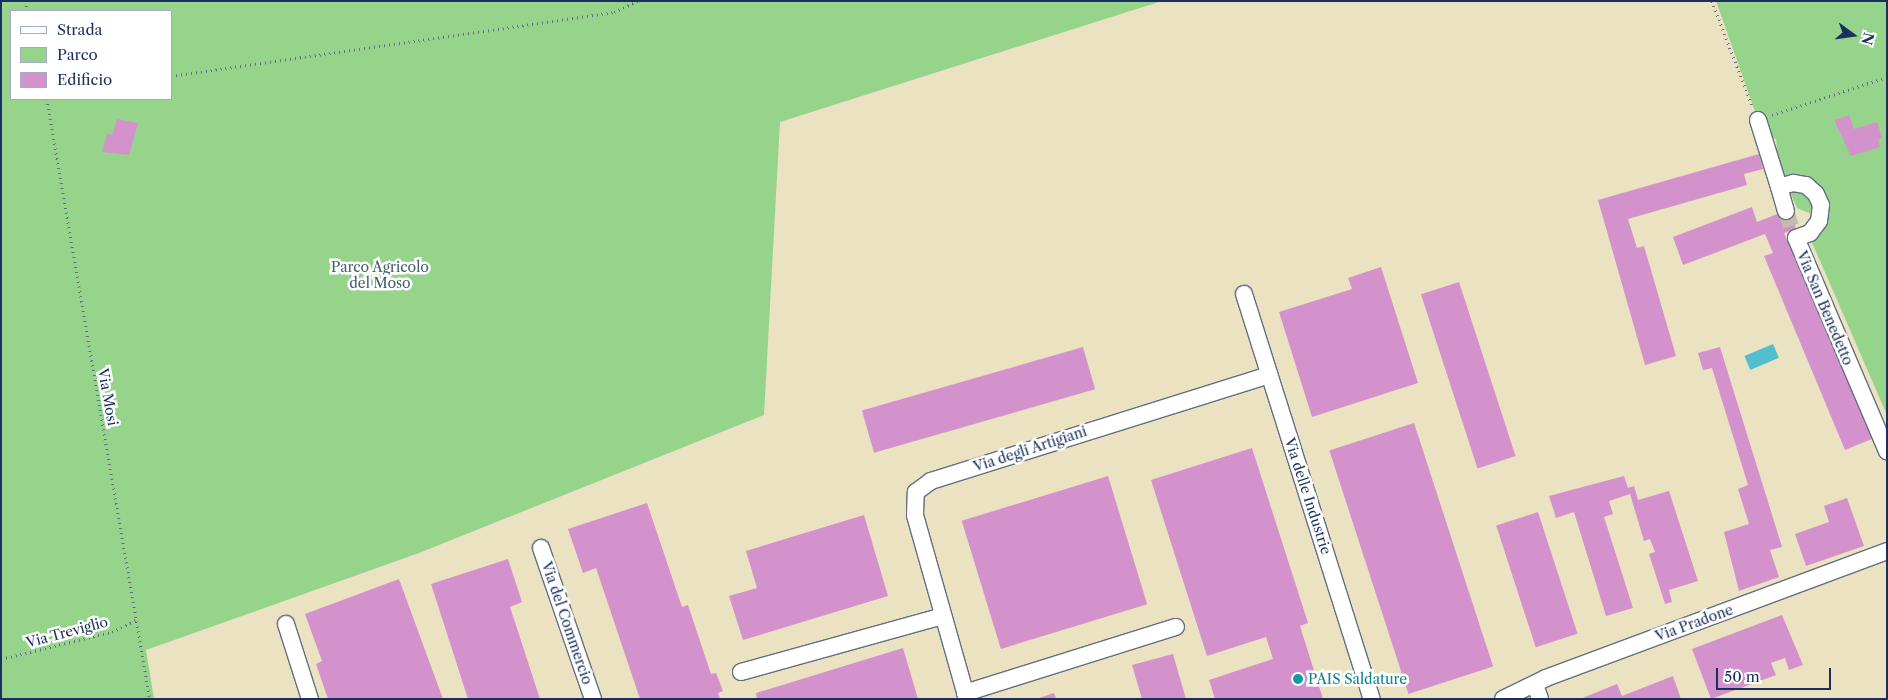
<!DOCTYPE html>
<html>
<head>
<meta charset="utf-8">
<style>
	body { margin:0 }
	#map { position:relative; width:1888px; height:700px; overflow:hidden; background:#ebe2c1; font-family:"Libre Caslon Text",serif }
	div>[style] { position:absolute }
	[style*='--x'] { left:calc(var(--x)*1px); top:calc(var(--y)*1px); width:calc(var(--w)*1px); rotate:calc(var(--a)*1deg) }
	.green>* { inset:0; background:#95d48a }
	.water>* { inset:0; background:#54bed1; transform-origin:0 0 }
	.building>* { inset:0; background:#d492cc; transform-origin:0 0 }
	.minor-tunnel>* { height:16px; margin-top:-8px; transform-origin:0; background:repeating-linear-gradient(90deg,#c1bead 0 16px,transparent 0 24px) }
	.path>* { height:2.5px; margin-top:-1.25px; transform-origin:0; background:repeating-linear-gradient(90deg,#646e81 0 1px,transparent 0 5px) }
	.roads { filter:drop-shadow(1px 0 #646e81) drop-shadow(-1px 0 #646e81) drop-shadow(0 1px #646e81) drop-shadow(0 -1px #646e81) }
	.minor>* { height:16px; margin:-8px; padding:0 8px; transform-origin:8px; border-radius:8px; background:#fff }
	.dots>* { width:14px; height:14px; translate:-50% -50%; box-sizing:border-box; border:2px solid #fff; border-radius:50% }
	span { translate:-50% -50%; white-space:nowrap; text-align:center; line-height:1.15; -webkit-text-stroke:5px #fff; paint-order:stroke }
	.park-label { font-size:14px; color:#40616b }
	.street-label { font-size:14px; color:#1b2f5e }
	.culture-label { font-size:14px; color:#0d838f }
	.left { translate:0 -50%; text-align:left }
	.frame { position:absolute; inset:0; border:2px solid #1b2f5e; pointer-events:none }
	.legend { position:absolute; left:10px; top:10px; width:162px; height:90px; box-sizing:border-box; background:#fff; border:1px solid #a4acbf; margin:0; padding:6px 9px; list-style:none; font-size:15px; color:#1b2f5e }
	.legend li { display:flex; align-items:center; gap:10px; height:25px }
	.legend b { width:25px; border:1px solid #a4acbf }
	.north { position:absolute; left:1828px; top:10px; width:50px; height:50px; -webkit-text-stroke:4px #fff; paint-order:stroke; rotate:104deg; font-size:14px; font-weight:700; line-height:20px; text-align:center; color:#1b2f5e }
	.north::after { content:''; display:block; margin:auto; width:18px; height:22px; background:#1b2f5e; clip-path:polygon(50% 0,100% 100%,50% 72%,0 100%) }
	.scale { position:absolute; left:1716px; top:668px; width:115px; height:22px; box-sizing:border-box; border:2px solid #1b2f5e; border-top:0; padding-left:6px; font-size:15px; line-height:18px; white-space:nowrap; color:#1b2f5e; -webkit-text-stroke:4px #fff; paint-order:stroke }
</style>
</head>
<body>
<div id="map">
	<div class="green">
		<i style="clip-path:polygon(evenodd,1px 1px,1162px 1px,780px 122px,764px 415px,419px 553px,146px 650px,154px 699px,1px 699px,1px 1px,11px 11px,171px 11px,171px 99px,11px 99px,11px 11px)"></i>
		<i style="clip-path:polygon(1716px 1px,1887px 1px,1887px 415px,1807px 231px,1814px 215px,1797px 208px,1779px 167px,1776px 139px,1763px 134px)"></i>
	</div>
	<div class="water">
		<i style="left:1773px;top:344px;width:15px;height:31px;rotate:67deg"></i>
	</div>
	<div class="building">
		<i style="clip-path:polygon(1849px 115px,1854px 129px,1877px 122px,1882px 138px,1878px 140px,1880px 147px,1851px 156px,1834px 120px)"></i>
		<i style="clip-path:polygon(117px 119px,138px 123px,129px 155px,102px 152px,107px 134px,112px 135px)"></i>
		<i style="clip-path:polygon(1759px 154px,1763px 169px,1744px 174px,1747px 185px,1628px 219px,1637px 248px,1644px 246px,1676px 356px,1645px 365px,1598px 200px)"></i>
		<i style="clip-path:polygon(1752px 207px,1757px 222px,1790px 209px,1796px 229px,1784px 233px,1872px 439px,1845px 450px,1764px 256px,1773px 253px,1765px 234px,1683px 265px,1673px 237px)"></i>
		<i style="clip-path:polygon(1381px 267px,1418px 383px,1312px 417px,1279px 312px,1352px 289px,1348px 278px)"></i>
		<i style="left:1459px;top:282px;width:183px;height:40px;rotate:72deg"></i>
		<i style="left:1083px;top:347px;width:44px;height:230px;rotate:74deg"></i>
		<i style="clip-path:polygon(1720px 347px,1782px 547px,1770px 550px,1779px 577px,1739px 591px,1724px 532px,1749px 524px,1738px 489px,1748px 485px,1712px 368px,1703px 370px,1698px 353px)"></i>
		<i style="left:1414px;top:423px;width:256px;height:89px;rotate:72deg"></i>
		<i style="clip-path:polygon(1252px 448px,1308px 623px,1300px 626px,1323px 699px,1215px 699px,1209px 680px,1273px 659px,1266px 637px,1207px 656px,1151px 480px)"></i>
		<i style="left:1108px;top:476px;width:134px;height:153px;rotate:73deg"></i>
		<i style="clip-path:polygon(1624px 476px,1628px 488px,1634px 486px,1638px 500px,1669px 491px,1698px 581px,1669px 590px,1672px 602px,1665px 604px,1649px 554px,1655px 552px,1650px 539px,1644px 541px,1630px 494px,1609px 501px,1613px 514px,1604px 517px,1633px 608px,1606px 616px,1574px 512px,1556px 518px,1549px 496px)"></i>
		<i style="clip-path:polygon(1847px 498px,1864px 546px,1806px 566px,1795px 534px,1829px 522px,1824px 506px)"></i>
		<i style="clip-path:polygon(647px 503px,682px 607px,688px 605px,711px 674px,716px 673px,723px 691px,718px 693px,720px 699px,640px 699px,596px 568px,583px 573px,568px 529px)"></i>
		<i style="left:1538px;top:512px;width:128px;height:44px;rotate:72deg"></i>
		<i style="clip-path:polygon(864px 515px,888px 596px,743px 640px,729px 596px,757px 588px,746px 551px)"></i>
		<i style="clip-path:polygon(508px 559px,522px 602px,510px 607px,540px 699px,468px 699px,431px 584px)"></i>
		<i style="clip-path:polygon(399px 579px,443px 699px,328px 699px,316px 664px,322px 661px,305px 614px)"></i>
		<i style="clip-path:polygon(1782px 615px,1803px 665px,1789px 670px,1785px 658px,1771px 663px,1776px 675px,1711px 699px,1692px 649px)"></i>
		<i style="clip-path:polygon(903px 648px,918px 699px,757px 699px,756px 693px)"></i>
		<i style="clip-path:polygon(1173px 654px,1186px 699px,1142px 699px,1132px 665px)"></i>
		<i style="clip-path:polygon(1673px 676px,1681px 699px,1580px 699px,1617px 684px,1622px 696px)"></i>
		<i style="clip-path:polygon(1054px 693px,1056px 699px,1039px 699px,1039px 698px)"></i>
	</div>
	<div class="minor-tunnel">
		<i style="--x:1786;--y:211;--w:20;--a:72"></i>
	</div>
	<div class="path">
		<i style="--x:26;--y:1;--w:10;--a:84"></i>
		<i style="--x:1712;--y:1;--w:111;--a:69"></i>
		<i style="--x:171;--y:76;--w:448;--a:-8.2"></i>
		<i style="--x:614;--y:12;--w:26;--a:-25"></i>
		<i style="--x:47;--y:99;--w:609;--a:80.26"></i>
		<i style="--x:1772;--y:115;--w:121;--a:-18.3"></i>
		<i style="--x:1;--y:659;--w:114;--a:-13.7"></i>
		<i style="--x:112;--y:632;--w:27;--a:-27"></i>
	</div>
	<div class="roads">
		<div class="minor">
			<i style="--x:1758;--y:120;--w:70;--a:72.6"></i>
			<i style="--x:1779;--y:187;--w:15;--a:-16"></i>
			<i style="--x:1793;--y:183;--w:13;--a:9"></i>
			<i style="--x:1806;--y:185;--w:13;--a:42"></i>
			<i style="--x:1816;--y:194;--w:12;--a:66"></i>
			<i style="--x:1821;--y:205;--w:16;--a:97"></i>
			<i style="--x:1819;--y:221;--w:15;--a:127"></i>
			<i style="--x:1810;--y:233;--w:15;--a:160"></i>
			<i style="--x:1796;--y:238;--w:232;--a:66.9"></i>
			<i style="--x:1779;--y:187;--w:25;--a:74"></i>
			<i style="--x:1244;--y:294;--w:425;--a:72.5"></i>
			<i style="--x:541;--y:548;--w:160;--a:71"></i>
			<i style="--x:286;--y:624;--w:79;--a:72.3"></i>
			<i style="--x:741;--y:672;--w:210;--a:-15.5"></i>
			<i style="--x:1535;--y:685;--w:15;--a:70"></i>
			<i style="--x:965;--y:693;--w:221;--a:-17.4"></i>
			<i style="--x:967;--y:699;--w:191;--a:-105.8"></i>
			<i style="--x:915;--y:515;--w:23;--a:-88"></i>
			<i style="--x:916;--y:492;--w:19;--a:-36"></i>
			<i style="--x:931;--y:481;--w:354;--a:-17.4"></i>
			<i style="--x:1503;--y:699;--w:48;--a:-26"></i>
			<i style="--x:1546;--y:678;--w:364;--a:-20.4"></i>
		</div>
	</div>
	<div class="dots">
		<i style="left:1298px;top:679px;background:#0f9aa8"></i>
	</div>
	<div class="park-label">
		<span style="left:380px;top:275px">Parco Agricolo<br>del Moso</span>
	</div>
	<div class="street-label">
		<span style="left:1825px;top:308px;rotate:67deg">Via San Benedetto</span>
		<span style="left:108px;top:397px;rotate:80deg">Via Mosi</span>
		<span style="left:1030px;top:449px;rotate:-18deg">Via degli Artigiani</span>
		<span style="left:1308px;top:496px;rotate:72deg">Via delle Industrie</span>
		<span style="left:567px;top:623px;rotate:71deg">Via del Commercio</span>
		<span style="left:1694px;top:623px;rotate:-20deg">Via Pradone</span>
		<span style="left:67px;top:632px;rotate:-15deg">Via Treviglio</span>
	</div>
	<div class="culture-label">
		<span class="left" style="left:1308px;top:679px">PAIS Saldature</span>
	</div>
	<div class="frame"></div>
	<ul class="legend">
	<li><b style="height:6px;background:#fff"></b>Strada</li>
	<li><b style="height:14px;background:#95d48a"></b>Parco</li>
	<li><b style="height:14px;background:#d492cc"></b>Edificio</li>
	</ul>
	<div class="north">N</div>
	<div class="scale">50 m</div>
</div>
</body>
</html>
